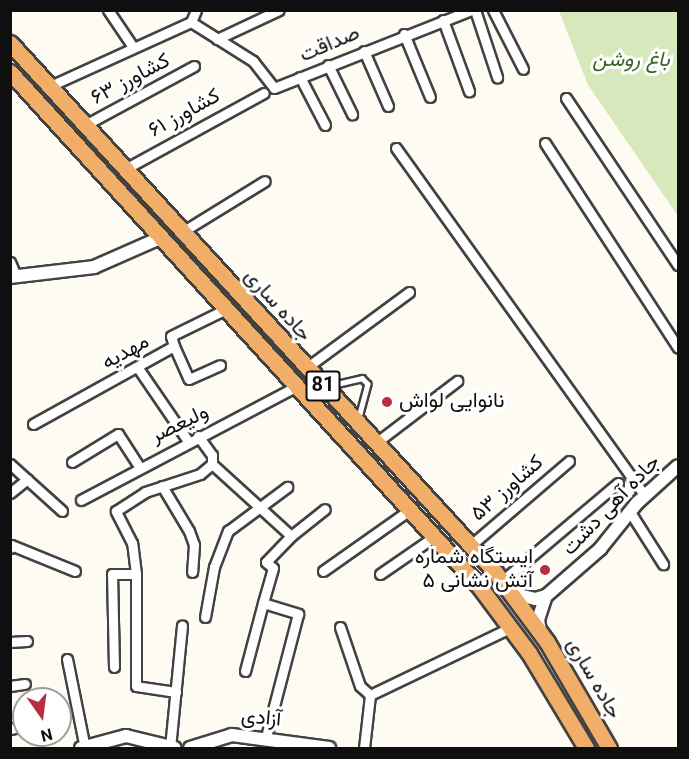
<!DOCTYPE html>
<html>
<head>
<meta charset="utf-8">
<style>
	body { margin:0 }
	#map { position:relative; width:689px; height:759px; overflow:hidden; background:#fefbf2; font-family:Georgia,Vazirmatn,serif }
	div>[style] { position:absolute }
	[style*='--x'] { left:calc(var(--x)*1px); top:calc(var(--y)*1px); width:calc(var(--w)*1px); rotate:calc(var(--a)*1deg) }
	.green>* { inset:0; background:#d7e8bd }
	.roads { filter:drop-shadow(2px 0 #424242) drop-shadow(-2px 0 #424242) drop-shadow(0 2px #424242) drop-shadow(0 -2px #424242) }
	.service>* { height:4.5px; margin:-2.25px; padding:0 2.25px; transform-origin:2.25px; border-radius:2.25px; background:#fff }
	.minor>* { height:9px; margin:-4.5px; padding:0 4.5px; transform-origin:4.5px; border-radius:4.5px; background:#fff }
	.tertiary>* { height:12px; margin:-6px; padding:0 6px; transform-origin:6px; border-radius:6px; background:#fff }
	.trunk>* { height:15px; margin:-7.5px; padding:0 7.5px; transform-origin:7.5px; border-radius:7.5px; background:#f0ae68 }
	.dots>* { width:16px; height:16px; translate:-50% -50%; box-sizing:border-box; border:3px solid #fff; border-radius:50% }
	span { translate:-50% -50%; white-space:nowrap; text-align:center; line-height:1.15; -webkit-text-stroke:6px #fff; paint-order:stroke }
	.shield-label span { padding:2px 4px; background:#fff; border:2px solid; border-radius:4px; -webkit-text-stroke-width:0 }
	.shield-label { font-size:20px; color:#0f0f0f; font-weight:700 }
	.street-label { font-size:21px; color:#0f0f0f }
	.park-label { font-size:21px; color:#366522; font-style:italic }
	.poi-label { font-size:21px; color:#0f0f0f }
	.left { translate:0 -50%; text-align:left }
	.right { translate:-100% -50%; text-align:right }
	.frame { position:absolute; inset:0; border:12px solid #0f0f0f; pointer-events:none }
	.north { position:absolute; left:12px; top:687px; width:60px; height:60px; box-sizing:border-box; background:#fff; border:2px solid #9f9f9f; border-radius:50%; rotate:166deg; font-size:16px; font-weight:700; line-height:24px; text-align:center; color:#0f0f0f }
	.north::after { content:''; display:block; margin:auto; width:21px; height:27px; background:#ba2c40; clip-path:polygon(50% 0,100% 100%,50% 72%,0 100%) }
</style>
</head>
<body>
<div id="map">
	<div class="green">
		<i style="clip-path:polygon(559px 11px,678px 11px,678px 216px,588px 85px)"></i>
	</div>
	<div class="roads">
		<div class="service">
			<i style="--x:328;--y:386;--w:35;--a:-13"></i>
			<i style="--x:362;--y:378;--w:8;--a:45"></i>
			<i style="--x:368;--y:384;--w:34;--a:105"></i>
		</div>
		<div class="minor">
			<i style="--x:108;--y:10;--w:45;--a:56"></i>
			<i style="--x:475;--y:10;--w:71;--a:71.8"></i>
			<i style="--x:493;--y:10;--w:66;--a:63"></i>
			<i style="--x:443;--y:20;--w:76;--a:69.9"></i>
			<i style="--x:191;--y:22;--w:13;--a:-67"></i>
			<i style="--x:404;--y:34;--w:68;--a:67.6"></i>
			<i style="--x:217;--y:39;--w:68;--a:-25.1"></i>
			<i style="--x:364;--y:51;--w:60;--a:66.4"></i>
			<i style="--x:328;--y:65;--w:55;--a:63.9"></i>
			<i style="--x:300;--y:77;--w:54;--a:62.5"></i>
			<i style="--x:50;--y:86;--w:155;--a:-24.4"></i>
			<i style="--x:191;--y:22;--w:73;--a:32.2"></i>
			<i style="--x:253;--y:61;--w:34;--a:52"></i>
			<i style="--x:274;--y:88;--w:212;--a:-21.6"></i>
			<i style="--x:566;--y:98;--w:201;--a:56.2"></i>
			<i style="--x:85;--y:125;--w:124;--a:-28.4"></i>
			<i style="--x:545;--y:143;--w:244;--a:57"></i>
			<i style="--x:396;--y:148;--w:428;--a:54.4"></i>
			<i style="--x:125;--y:169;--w:158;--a:-28.7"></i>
			<i style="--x:182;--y:232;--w:97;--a:-31.6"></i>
			<i style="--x:10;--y:262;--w:15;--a:67"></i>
			<i style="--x:174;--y:346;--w:36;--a:66"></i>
			<i style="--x:189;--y:379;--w:34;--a:-24"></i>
			<i style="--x:138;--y:368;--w:88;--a:55.6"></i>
			<i style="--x:306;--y:368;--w:128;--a:-36.4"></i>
			<i style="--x:33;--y:424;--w:161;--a:-29"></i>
			<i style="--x:174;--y:346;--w:10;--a:-107"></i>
			<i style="--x:171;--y:336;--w:61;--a:-26.1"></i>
			<i style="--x:198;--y:436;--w:24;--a:54"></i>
			<i style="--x:212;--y:455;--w:9;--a:90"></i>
			<i style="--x:212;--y:464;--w:107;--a:42.3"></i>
			<i style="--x:291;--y:536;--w:36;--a:134"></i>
			<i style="--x:266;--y:562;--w:9;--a:41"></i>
			<i style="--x:273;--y:568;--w:36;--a:106"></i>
			<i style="--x:263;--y:603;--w:37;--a:17"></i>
			<i style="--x:298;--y:614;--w:127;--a:104.6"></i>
			<i style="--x:377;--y:442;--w:101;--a:-37.3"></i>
			<i style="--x:72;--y:462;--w:54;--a:-31.3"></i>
			<i style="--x:118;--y:434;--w:38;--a:57"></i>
			<i style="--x:10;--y:464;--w:70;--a:42.1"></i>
			<i style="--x:162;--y:486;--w:52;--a:59"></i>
			<i style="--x:189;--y:531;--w:15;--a:70"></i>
			<i style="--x:194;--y:545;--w:27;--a:94"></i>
			<i style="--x:10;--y:493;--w:22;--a:-39"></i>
			<i style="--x:81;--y:500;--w:244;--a:-27.8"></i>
			<i style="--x:630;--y:512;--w:62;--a:57.6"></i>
			<i style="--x:291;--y:536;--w:43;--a:-38.5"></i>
			<i style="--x:471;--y:545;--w:129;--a:-40.6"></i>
			<i style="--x:10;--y:548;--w:3;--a:-72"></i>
			<i style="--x:11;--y:545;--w:69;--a:22.1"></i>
			<i style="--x:323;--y:571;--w:108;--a:-35.2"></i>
			<i style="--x:380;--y:574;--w:67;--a:-34.6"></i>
			<i style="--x:502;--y:581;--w:152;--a:-40.2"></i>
			<i style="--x:205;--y:617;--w:51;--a:-79.8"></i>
			<i style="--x:214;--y:567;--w:39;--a:-69"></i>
			<i style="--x:228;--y:531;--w:74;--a:-36.7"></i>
			<i style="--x:340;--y:627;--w:62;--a:71.3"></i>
			<i style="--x:360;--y:686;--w:13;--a:42"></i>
			<i style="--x:10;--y:642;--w:17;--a:-3"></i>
			<i style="--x:67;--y:659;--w:91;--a:78.6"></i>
			<i style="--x:114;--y:667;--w:93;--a:-91.2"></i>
			<i style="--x:112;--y:574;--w:24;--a:0"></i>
			<i style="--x:245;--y:671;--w:70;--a:-75.2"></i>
			<i style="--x:10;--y:686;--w:15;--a:-8"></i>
			<i style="--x:176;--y:692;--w:40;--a:-171.5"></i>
			<i style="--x:136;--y:686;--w:112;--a:-90"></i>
			<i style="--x:136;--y:574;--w:31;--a:-97"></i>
			<i style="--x:132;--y:543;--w:36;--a:-117"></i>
			<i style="--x:116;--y:511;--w:35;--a:-33"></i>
			<i style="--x:145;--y:492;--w:58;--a:-18.1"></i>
			<i style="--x:200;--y:474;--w:16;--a:-40"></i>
			<i style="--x:10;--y:729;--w:14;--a:-12"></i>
			<i style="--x:170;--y:748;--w:123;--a:-84.4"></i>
			<i style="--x:364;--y:748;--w:53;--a:-83.5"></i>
			<i style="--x:370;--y:695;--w:157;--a:-25.6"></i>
		</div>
		<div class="tertiary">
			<i style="--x:10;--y:277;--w:85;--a:-6.8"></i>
			<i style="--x:94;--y:267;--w:74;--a:-23.8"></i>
			<i style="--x:511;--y:593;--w:25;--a:14"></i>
			<i style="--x:535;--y:599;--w:11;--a:-15"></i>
			<i style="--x:540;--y:631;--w:11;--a:-100"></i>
			<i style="--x:538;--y:620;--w:25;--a:-72"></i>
			<i style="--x:546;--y:596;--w:72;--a:-41"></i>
			<i style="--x:600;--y:549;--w:59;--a:-51.2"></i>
			<i style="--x:637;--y:503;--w:55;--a:-42.1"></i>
			<i style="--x:81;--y:748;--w:47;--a:-14.9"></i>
			<i style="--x:126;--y:736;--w:50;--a:13.8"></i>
			<i style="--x:190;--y:748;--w:44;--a:-17.2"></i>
			<i style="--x:232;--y:735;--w:98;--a:7.6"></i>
		</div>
		<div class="trunk">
			<i style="--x:10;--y:43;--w:718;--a:47.48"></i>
			<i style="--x:495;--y:572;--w:87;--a:53.4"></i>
			<i style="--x:547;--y:642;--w:123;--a:59.7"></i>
			<i style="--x:10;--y:72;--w:696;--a:47.62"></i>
			<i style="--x:479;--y:586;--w:84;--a:53.3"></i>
			<i style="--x:529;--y:653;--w:111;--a:59"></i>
		</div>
	</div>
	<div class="dots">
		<i style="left:387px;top:402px;background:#ba2c40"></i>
		<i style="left:545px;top:570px;background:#ba2c40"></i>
	</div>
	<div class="shield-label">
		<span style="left:323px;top:386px">81</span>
	</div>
	<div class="street-label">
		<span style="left:330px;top:45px;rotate:-23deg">صداقت</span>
		<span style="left:131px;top:80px;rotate:-28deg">کشاورز ۶۳</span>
		<span style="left:185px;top:114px;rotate:-29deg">کشاورز ۶۱</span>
		<span style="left:277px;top:306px;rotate:48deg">جاده ساری</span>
		<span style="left:126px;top:353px;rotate:-29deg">مهدیه</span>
		<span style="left:180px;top:425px;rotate:-26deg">ولیعصر</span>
		<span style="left:508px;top:489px;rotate:-41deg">کشاورز ۵۳</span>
		<span style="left:612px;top:506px;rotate:-46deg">جاده آهی دشت</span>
		<span style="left:593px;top:679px;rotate:60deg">جاده ساری</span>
		<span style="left:261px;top:719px;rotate:5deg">آزادی</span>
	</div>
	<div class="park-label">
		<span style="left:631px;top:61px">باغ روشن</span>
	</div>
	<div class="poi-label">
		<span class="left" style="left:399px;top:402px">نانوایی لواش</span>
		<span class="right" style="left:533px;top:570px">ایستگاه شماره<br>۵ آتش نشانی</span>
	</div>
	<div class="frame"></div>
	<div class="north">N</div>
</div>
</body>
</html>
